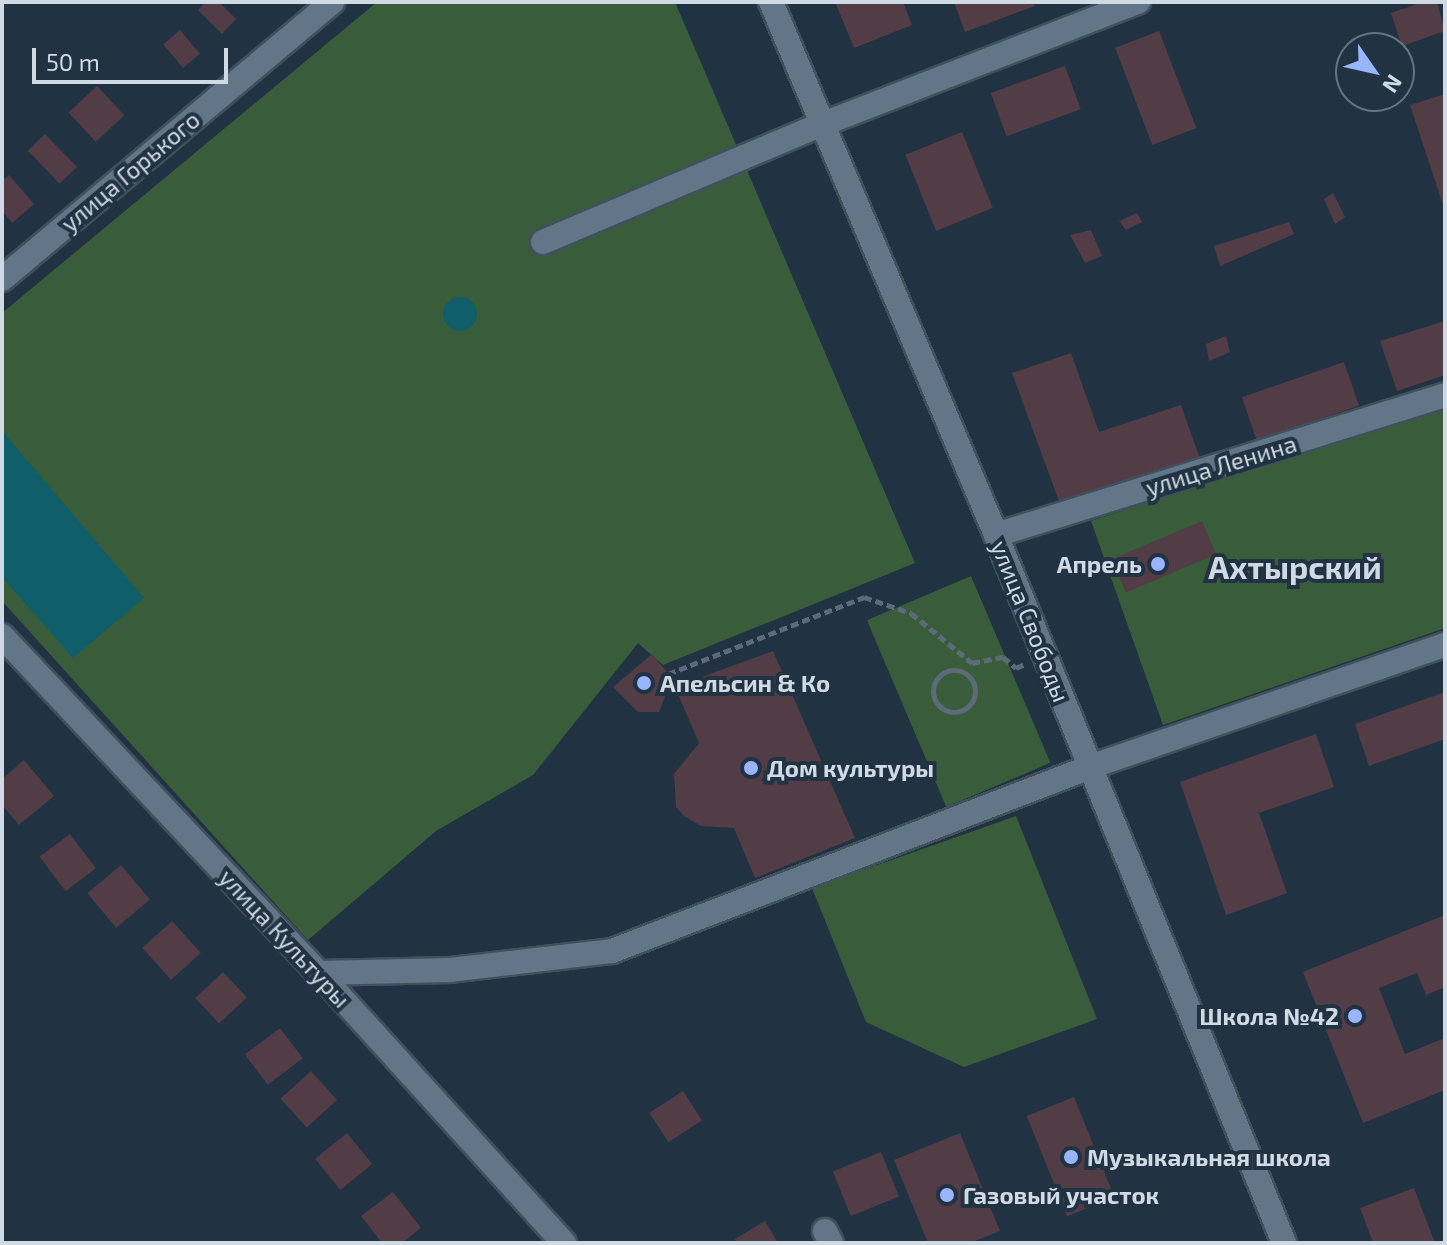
<!DOCTYPE html>
<html>
<head>
<meta charset="utf-8">
<style>
	body { margin:0 }
	#map { position:relative; width:1447px; height:1245px; overflow:hidden; background:#213242; font-family:"Exo 2",sans-serif }
	div>[style] { position:absolute }
	[style*='--x'] { left:calc(var(--x)*1px); top:calc(var(--y)*1px); width:calc(var(--w)*1px); rotate:calc(var(--a)*1deg) }
	.green>* { inset:0; background:#395d3a; transform-origin:0 0 }
	.water>* { inset:0; background:#0f5e69 }
	.round { border-radius:50% }
	.building>* { inset:0; background:#523c46; transform-origin:0 0 }
	.path>* { height:5px; margin-top:-2.5px; transform-origin:0; background:repeating-linear-gradient(90deg,#5c6b79 0 8px,transparent 0 12px) }
	.path>.ring { margin:-2.5px; padding:0; box-sizing:content-box; background:none; border:5px solid #5c6b79; border-radius:50% }
	.roads { filter:drop-shadow(2px 0 #40505d) drop-shadow(-2px 0 #40505d) drop-shadow(0 2px #40505d) drop-shadow(0 -2px #40505d) }
	.minor>* { height:24px; margin:-12px; padding:0 12px; transform-origin:12px; border-radius:12px; background:#637688 }
	.dots>* { width:22px; height:22px; translate:-50% -50%; box-sizing:border-box; border:4px solid #213242; border-radius:50% }
	span { translate:-50% -50%; white-space:nowrap; text-align:center; line-height:1.15; -webkit-text-stroke:8px #213242; paint-order:stroke }
	.street-label { font-size:24px; color:#cfdae4 }
	.poi-label { font-size:24px; color:#cfdae4; font-weight:700 }
	.right { translate:-100% -50%; text-align:right }
	.left { translate:0 -50%; text-align:left }
	.district-label { font-size:32px; color:#cfdae4; font-weight:700 }
	.frame { position:absolute; inset:0; border:4px solid #cfdae4; pointer-events:none }
	.north { position:absolute; left:1335px; top:32px; width:80px; height:80px; box-sizing:border-box; background:#213242; border:2px solid #677583; border-radius:50%; rotate:124deg; font-size:22px; font-weight:700; line-height:32px; text-align:center; color:#cfdae4 }
	.north::after { content:''; display:block; margin:auto; width:28px; height:36px; background:#98b5fd; clip-path:polygon(50% 0,100% 100%,50% 72%,0 100%) }
	.scale { position:absolute; left:32px; top:48px; width:196px; height:36px; box-sizing:border-box; border:4px solid #cfdae4; border-top:0; padding-left:10px; font-size:24px; line-height:28px; white-space:nowrap; color:#cfdae4; -webkit-text-stroke:6px #213242; paint-order:stroke }
</style>
</head>
<body>
<div id="map">
	<div class="green">
		<i style="clip-path:polygon(377px 2px,675px 2px,915px 563px,663px 665px,638px 643px,533px 775px,436px 831px,308px 940px,2px 601px,2px 313px)"></i>
		<i style="clip-path:polygon(1445px 405px,1445px 628px,1163px 725px,1091px 521px)"></i>
		<i style="left:971px;top:576px;width:203px;height:113px;rotate:67deg"></i>
		<i style="clip-path:polygon(1016px 816px,1097px 1019px,964px 1067px,866px 1022px,812px 888px)"></i>
	</div>
	<div class="water">
		<i class="round" style="left:443px;top:297px;width:34px;height:34px"></i>
		<i style="clip-path:polygon(4px 433px,144px 598px,73px 658px,2px 577px)"></i>
	</div>
	<div class="building">
		<i style="clip-path:polygon(206px 2px,219px 2px,236px 19px,222px 34px,198px 10px)"></i>
		<i style="clip-path:polygon(835px 2px,903px 2px,912px 25px,854px 48px)"></i>
		<i style="clip-path:polygon(954px 2px,1033px 2px,1035px 6px,965px 32px)"></i>
		<i style="clip-path:polygon(1423px 2px,1437px 2px,1445px 31px,1402px 46px,1391px 13px)"></i>
		<i style="left:180px;top:30px;width:31px;height:22px;rotate:50deg"></i>
		<i style="left:1159px;top:31px;width:104px;height:47px;rotate:69deg"></i>
		<i style="left:1065px;top:66px;width:46px;height:79px;rotate:70deg"></i>
		<i style="left:97px;top:86px;width:40px;height:39px;rotate:47deg"></i>
		<i style="clip-path:polygon(1445px 94px,1445px 207px,1444px 208px,1410px 105px)"></i>
		<i style="left:962px;top:132px;width:82px;height:61px;rotate:68deg"></i>
		<i style="left:45px;top:134px;width:46px;height:24px;rotate:46deg"></i>
		<i style="clip-path:polygon(9px 175px,34px 204px,12px 223px,2px 211px,2px 181px)"></i>
		<i style="clip-path:polygon(1333px 193px,1345px 217px,1335px 224px,1324px 199px)"></i>
		<i style="clip-path:polygon(1137px 213px,1142px 222px,1126px 230px,1119px 221px)"></i>
		<i style="clip-path:polygon(1289px 222px,1294px 234px,1220px 266px,1214px 246px)"></i>
		<i style="clip-path:polygon(1091px 230px,1102px 256px,1085px 263px,1070px 235px)"></i>
		<i style="clip-path:polygon(1445px 321px,1445px 375px,1397px 391px,1380px 341px)"></i>
		<i style="clip-path:polygon(1226px 336px,1230px 352px,1209px 361px,1206px 344px)"></i>
		<i style="clip-path:polygon(1071px 353px,1099px 432px,1181px 405px,1200px 459px,1060px 504px,1012px 373px)"></i>
		<i style="left:1344px;top:362px;width:46px;height:108px;rotate:71deg"></i>
		<i style="left:1202px;top:521px;width:36px;height:98px;rotate:67deg"></i>
		<i style="clip-path:polygon(773px 651px,855px 838px,755px 878px,734px 828px,701px 826px,684px 816px,676px 807px,674px 774px,699px 743px,675px 687px)"></i>
		<i style="clip-path:polygon(652px 654px,672px 678px,659px 712px,638px 712px,613px 687px)"></i>
		<i style="clip-path:polygon(1445px 692px,1445px 739px,1369px 766px,1355px 724px)"></i>
		<i style="clip-path:polygon(1316px 734px,1334px 787px,1259px 813px,1287px 893px,1226px 915px,1180px 782px)"></i>
		<i style="clip-path:polygon(24px 760px,54px 796px,19px 825px,2px 805px,2px 779px)"></i>
		<i style="left:70px;top:834px;width:43px;height:38px;rotate:53deg"></i>
		<i style="left:121px;top:865px;width:45px;height:44px;rotate:50deg"></i>
		<i style="clip-path:polygon(1445px 915px,1445px 987px,1426px 995px,1417px 973px,1379px 988px,1405px 1054px,1445px 1038px,1445px 1090px,1363px 1123px,1303px 972px)"></i>
		<i style="left:172px;top:921px;width:43px;height:40px;rotate:48deg"></i>
		<i style="left:223px;top:972px;width:35px;height:38px;rotate:47deg"></i>
		<i style="left:280px;top:1028px;width:38px;height:44px;rotate:53deg"></i>
		<i style="left:311px;top:1071px;width:39px;height:41px;rotate:48deg"></i>
		<i style="left:683px;top:1091px;width:35px;height:40px;rotate:57deg"></i>
		<i style="left:1074px;top:1097px;width:108px;height:51px;rotate:68deg"></i>
		<i style="left:347px;top:1133px;width:40px;height:41px;rotate:51deg"></i>
		<i style="clip-path:polygon(960px 1133px,1000px 1231px,970px 1243px,928px 1243px,894px 1160px)"></i>
		<i style="left:881px;top:1152px;width:48px;height:52px;rotate:68deg"></i>
		<i style="clip-path:polygon(1414px 1188px,1435px 1243px,1373px 1243px,1360px 1208px)"></i>
		<i style="clip-path:polygon(393px 1192px,421px 1228px,402px 1243px,382px 1243px,361px 1216px)"></i>
		<i style="clip-path:polygon(765px 1221px,778px 1243px,737px 1243px,735px 1239px)"></i>
	</div>
	<div class="path">
		<i class="ring" style="left:933px;top:670px;width:37px;height:37px"></i>
		<i style="--x:668;--y:674;--w:211;--a:-21.4"></i>
		<i style="--x:864;--y:597;--w:50;--a:18.8"></i>
		<i style="--x:911;--y:613;--w:79;--a:39.3"></i>
		<i style="--x:972;--y:663;--w:32;--a:-11"></i>
		<i style="--x:1003;--y:657;--w:17;--a:40"></i>
		<i style="--x:1016;--y:668;--w:8;--a:-23"></i>
	</div>
	<div class="roads">
		<div class="minor">
			<i style="--x:771;--y:2;--w:579;--a:67.11"></i>
			<i style="--x:996;--y:535;--w:764;--a:67.86"></i>
			<i style="--x:543;--y:242;--w:304;--a:-22.9"></i>
			<i style="--x:823;--y:124;--w:338;--a:-21.2"></i>
			<i style="--x:2;--y:279;--w:431;--a:-40"></i>
			<i style="--x:996;--y:535;--w:470;--a:-17.3"></i>
			<i style="--x:2;--y:636;--w:463;--a:46.8"></i>
			<i style="--x:319;--y:973;--w:365;--a:47.8"></i>
			<i style="--x:319;--y:973;--w:131;--a:-1.3"></i>
			<i style="--x:450;--y:970;--w:163;--a:-6.7"></i>
			<i style="--x:612;--y:951;--w:512;--a:-21.05"></i>
			<i style="--x:1090;--y:767;--w:375;--a:-19"></i>
			<i style="--x:825;--y:1231;--w:13;--a:63"></i>
		</div>
	</div>
	<div class="dots">
		<i style="left:1158px;top:564px;background:#98b5fd"></i>
		<i style="left:644px;top:683px;background:#98b5fd"></i>
		<i style="left:751px;top:768px;background:#98b5fd"></i>
		<i style="left:1355px;top:1016px;background:#98b5fd"></i>
		<i style="left:1071px;top:1157px;background:#98b5fd"></i>
		<i style="left:947px;top:1195px;background:#98b5fd"></i>
	</div>
	<div class="street-label">
		<span style="left:130px;top:171px;rotate:-40deg">улица Горького</span>
		<span style="left:1221px;top:465px;rotate:-17deg">улица Ленина</span>
		<span style="left:1031px;top:621px;rotate:68deg">улица Свободы</span>
		<span style="left:285px;top:938px;rotate:47deg">улица Культуры</span>
	</div>
	<div class="poi-label">
		<span class="right" style="left:1142px;top:564px">Апрель</span>
		<span class="left" style="left:660px;top:683px">Апельсин &amp; Ко</span>
		<span class="left" style="left:767px;top:768px">Дом культуры</span>
		<span class="right" style="left:1339px;top:1016px">Школа №42</span>
		<span class="left" style="left:1087px;top:1157px">Музыкальная школа</span>
		<span class="left" style="left:963px;top:1195px">Газовый участок</span>
	</div>
	<div class="district-label">
		<span style="left:1295px;top:566px">Ахтырский</span>
	</div>
	<div class="frame"></div>
	<div class="north">N</div>
	<div class="scale">50 m</div>
</div>
</body>
</html>
